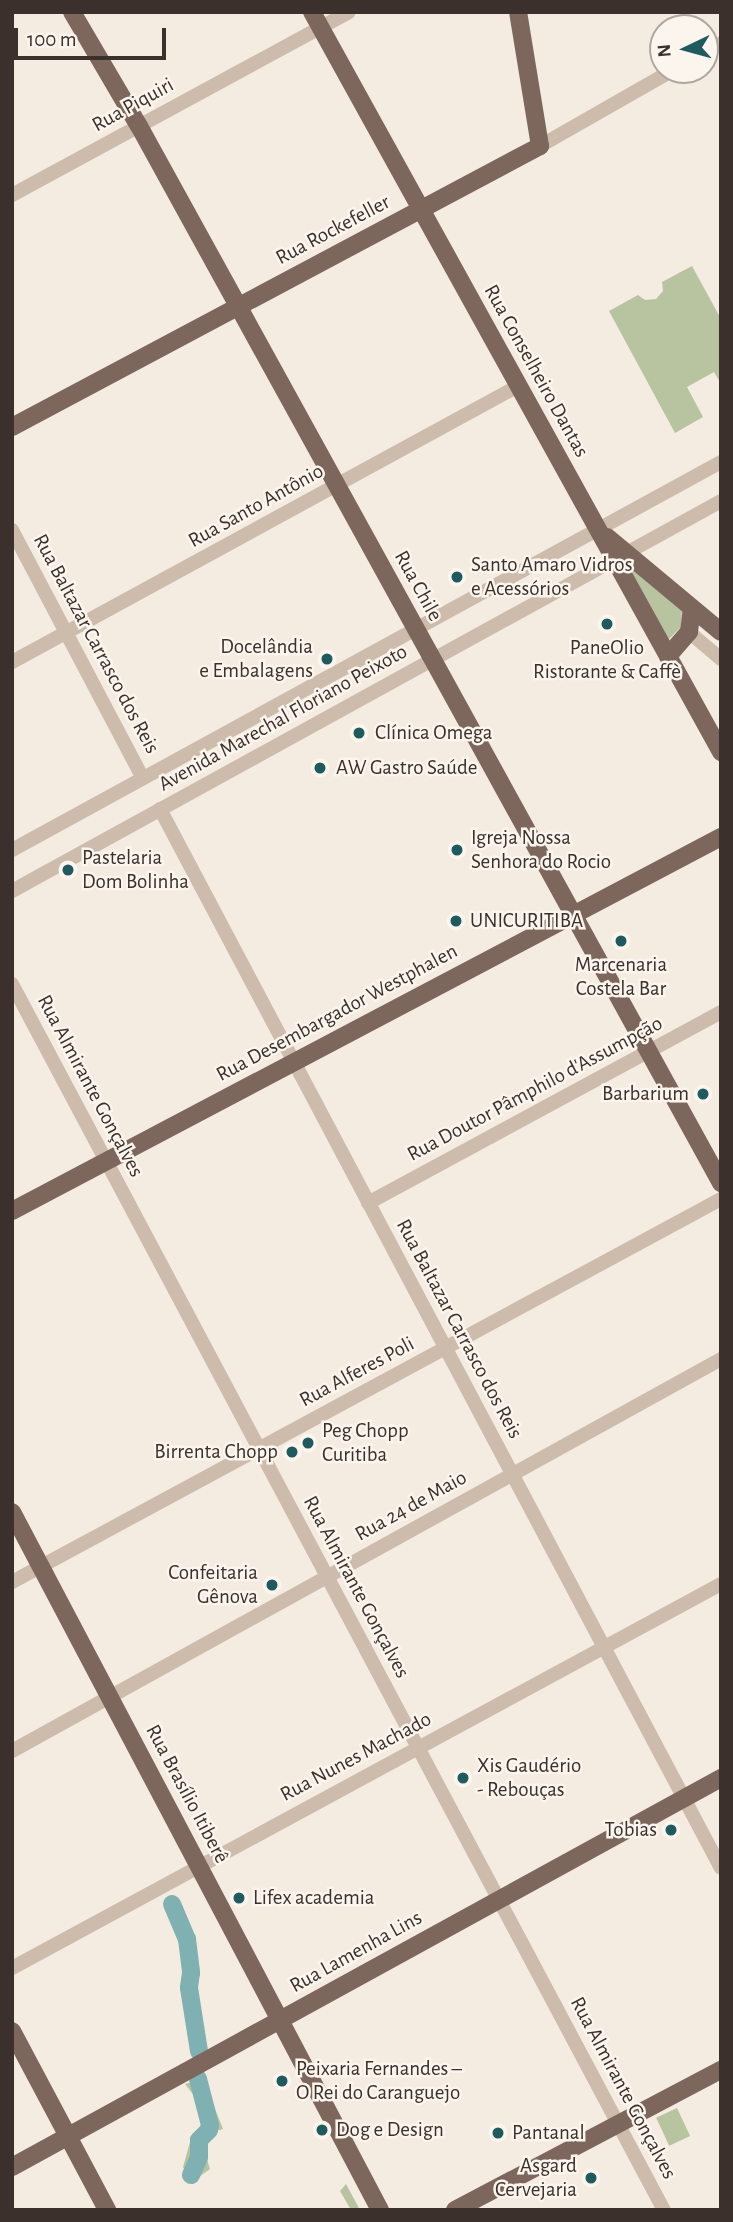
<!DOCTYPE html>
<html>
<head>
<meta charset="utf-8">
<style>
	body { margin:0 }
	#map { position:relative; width:733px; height:2222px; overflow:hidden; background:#f4ebe1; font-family:"Alegreya Sans",sans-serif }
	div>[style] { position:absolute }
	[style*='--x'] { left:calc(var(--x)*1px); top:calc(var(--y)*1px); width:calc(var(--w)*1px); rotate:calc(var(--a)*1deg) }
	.green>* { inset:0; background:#b8c4a0; transform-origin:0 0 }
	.river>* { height:18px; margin:-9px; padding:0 9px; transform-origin:9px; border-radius:9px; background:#7fb0b2 }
	.minor>* { height:14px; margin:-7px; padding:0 7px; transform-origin:7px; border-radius:7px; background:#cdbbac }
	.major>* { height:18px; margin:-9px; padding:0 9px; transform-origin:9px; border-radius:9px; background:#7d675c }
	.dots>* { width:19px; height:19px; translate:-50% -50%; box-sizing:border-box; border:4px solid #fbf5ee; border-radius:50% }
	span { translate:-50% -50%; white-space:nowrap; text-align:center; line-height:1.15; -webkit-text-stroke:5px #fbf5ee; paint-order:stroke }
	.street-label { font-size:21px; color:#3b302b }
	.poi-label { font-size:21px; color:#3b302b }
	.left { translate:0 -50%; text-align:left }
	.right { translate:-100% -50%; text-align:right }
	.frame { position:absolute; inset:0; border:14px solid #3b302b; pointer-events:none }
	.north { position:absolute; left:649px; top:14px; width:70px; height:70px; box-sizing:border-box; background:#fbf5ee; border:2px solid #aea6a0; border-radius:50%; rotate:265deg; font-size:19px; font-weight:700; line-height:28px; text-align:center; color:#3b302b }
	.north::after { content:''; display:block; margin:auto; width:24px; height:32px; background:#1f5a5e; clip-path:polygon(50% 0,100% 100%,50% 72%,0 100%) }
	.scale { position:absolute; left:14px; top:28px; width:152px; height:32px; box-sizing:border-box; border:4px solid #3b302b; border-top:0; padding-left:9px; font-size:21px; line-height:24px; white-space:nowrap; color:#3b302b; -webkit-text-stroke:5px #fbf5ee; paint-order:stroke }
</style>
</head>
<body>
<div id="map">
	<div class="green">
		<i style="clip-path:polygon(692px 266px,721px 319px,721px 384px,714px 372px,687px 387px,703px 417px,675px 433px,609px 311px,638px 295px,645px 300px,656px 299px,663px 291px,662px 282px)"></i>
		<i style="clip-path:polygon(628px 563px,682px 608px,681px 627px,666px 642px,624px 566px)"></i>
		<i style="clip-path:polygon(203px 2079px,223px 2129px,213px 2132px,204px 2150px,210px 2169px,192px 2182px,183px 2167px,192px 2135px,205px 2125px,205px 2119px,199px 2096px,192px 2093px,185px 2084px)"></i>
		<i style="left:677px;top:2108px;width:31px;height:23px;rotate:65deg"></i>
		<i style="clip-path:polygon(346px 2184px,360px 2210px,351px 2210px,340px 2191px)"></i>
	</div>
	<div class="river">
		<i style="--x:172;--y:1904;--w:38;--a:67"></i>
		<i style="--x:187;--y:1939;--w:34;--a:83"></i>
		<i style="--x:191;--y:1973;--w:15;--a:98"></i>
		<i style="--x:189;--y:1988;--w:64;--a:81"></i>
		<i style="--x:191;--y:2175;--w:20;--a:-66"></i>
		<i style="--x:199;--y:2157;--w:17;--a:-90"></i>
		<i style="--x:199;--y:2140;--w:14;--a:-45"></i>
		<i style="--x:209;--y:2130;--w:5;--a:-79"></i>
		<i style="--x:210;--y:2125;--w:48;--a:-104.6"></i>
	</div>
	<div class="minor">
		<i style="--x:705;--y:52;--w:18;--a:-29"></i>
		<i style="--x:540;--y:146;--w:153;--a:-29.7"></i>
		<i style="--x:12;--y:195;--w:383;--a:-28.5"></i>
		<i style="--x:12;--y:530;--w:280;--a:62.2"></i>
		<i style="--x:689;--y:632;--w:42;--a:40.2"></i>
		<i style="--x:12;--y:662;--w:576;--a:-28.61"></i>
		<i style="--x:160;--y:809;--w:1198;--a:62.09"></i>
		<i style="--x:12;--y:850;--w:808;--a:-28.69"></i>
		<i style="--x:12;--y:891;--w:809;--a:-28.81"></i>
		<i style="--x:12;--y:984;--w:1389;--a:62"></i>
		<i style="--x:368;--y:1203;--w:401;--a:-28.4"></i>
		<i style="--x:12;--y:1582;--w:806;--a:-28.38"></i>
		<i style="--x:12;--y:1751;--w:810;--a:-28.94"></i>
		<i style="--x:12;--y:1968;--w:806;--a:-28.44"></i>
	</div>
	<div class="major">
		<i style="--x:72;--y:12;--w:132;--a:59.6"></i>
		<i style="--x:139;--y:126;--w:1207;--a:61.16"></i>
		<i style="--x:312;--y:12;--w:846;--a:61.07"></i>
		<i style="--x:12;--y:427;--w:598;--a:-28.02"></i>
		<i style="--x:540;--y:146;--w:136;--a:-99.3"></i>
		<i style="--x:607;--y:537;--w:148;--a:39.8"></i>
		<i style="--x:668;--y:656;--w:32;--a:-49"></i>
		<i style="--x:689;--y:632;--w:24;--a:-83"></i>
		<i style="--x:12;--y:1211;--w:802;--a:-27.81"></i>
		<i style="--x:12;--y:1512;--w:789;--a:62.2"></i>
		<i style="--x:12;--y:2031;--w:203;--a:62"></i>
		<i style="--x:12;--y:2167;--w:809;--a:-28.75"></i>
		<i style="--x:455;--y:2210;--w:301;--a:-27.8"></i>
	</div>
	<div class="dots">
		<i style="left:457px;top:577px;background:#1f5a5e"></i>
		<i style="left:607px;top:624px;background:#1f5a5e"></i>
		<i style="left:327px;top:659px;background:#1f5a5e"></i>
		<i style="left:359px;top:733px;background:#1f5a5e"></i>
		<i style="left:320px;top:768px;background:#1f5a5e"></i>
		<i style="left:457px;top:850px;background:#1f5a5e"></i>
		<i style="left:68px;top:870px;background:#1f5a5e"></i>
		<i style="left:456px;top:921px;background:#1f5a5e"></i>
		<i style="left:621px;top:941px;background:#1f5a5e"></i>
		<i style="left:703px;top:1094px;background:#1f5a5e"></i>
		<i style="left:308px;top:1443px;background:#1f5a5e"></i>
		<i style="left:292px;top:1452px;background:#1f5a5e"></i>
		<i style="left:272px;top:1585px;background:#1f5a5e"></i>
		<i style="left:463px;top:1778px;background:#1f5a5e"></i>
		<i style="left:671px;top:1830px;background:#1f5a5e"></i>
		<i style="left:239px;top:1898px;background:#1f5a5e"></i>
		<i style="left:282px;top:2081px;background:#1f5a5e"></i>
		<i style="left:322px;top:2130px;background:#1f5a5e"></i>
		<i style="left:498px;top:2133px;background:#1f5a5e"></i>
		<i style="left:591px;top:2178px;background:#1f5a5e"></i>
	</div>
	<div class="street-label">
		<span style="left:133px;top:105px;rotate:-29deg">Rua Piquiri</span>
		<span style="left:333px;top:230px;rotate:-28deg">Rua Rockefeller</span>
		<span style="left:536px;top:371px;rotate:61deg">Rua Conselheiro Dantas</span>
		<span style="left:256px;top:506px;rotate:-29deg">Rua Santo Antônio</span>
		<span style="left:418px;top:586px;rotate:61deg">Rua Chile</span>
		<span style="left:96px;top:644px;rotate:62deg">Rua Baltazar Carrasco dos Reis</span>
		<span style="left:283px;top:718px;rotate:-29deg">Avenida Marechal Floriano Peixoto</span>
		<span style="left:337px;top:1013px;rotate:-28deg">Rua Desembargador Westphalen</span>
		<span style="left:90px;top:1086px;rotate:62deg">Rua Almirante Gonçalves</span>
		<span style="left:535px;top:1089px;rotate:-28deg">Rua Doutor Pâmphilo d'Assumpção</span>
		<span style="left:459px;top:1329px;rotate:62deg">Rua Baltazar Carrasco dos Reis</span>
		<span style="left:357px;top:1372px;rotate:-28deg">Rua Alferes Poli</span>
		<span style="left:411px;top:1506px;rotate:-29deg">Rua 24 de Maio</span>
		<span style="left:356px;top:1587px;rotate:62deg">Rua Almirante Gonçalves</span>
		<span style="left:356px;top:1757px;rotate:-28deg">Rua Nunes Machado</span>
		<span style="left:187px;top:1794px;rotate:62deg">Rua Brasílio Itiberê</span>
		<span style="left:356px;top:1952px;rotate:-29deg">Rua Lamenha Lins</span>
		<span style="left:623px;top:2088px;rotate:62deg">Rua Almirante Gonçalves</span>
	</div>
	<div class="poi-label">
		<span class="left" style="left:471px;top:577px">Santo Amaro Vidros<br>e Acessórios</span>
		<span class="right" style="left:313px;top:659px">Docelândia<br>e Embalagens</span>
		<span style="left:607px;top:660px">PaneOlio<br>Ristorante &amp; Caffè</span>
		<span class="left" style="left:375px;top:733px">Clínica Omega</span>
		<span class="left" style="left:336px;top:768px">AW Gastro Saúde</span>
		<span class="left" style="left:471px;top:850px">Igreja Nossa<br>Senhora do Rocio</span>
		<span class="left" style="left:82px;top:870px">Pastelaria<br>Dom Bolinha</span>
		<span class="left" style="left:470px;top:921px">UNICURITIBA</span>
		<span style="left:621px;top:977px">Marcenaria<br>Costela Bar</span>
		<span class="right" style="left:689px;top:1094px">Barbarium</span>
		<span class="left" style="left:322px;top:1443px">Peg Chopp<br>Curitiba</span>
		<span class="right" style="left:278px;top:1452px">Birrenta Chopp</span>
		<span class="right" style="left:258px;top:1585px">Confeitaria<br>Gênova</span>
		<span class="left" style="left:477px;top:1778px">Xis Gaudério<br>- Rebouças</span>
		<span class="right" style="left:657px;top:1830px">Tobias</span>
		<span class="left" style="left:253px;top:1898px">Lifex academia</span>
		<span class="left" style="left:296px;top:2081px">Peixaria Fernandes –<br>O Rei do Caranguejo</span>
		<span class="left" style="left:336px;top:2130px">Dog e Design</span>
		<span class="left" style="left:512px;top:2133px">Pantanal</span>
		<span class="right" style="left:577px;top:2178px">Asgard<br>Cervejaria</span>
	</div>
	<div class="frame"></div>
	<div class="north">N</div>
	<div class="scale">100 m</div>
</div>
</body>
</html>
